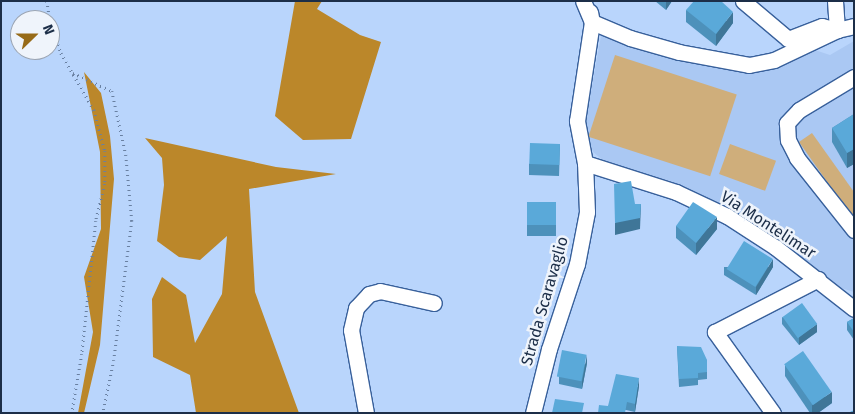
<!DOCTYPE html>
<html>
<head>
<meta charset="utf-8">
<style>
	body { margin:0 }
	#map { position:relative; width:855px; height:414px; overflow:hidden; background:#b9d5fc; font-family:"Fira Sans",sans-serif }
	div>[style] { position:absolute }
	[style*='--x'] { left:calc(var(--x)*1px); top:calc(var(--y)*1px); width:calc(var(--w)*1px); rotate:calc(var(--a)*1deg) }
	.built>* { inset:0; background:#aac8f3 }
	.green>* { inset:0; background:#cfae7b; transform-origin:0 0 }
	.forest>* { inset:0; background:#bb872a }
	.path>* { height:2.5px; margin-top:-1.25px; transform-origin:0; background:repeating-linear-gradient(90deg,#6980a1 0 1px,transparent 0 5px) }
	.roads { filter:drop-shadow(1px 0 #38609b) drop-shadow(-1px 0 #38609b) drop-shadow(0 1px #38609b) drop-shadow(0 -1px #38609b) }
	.minor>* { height:15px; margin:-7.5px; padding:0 7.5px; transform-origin:7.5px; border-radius:7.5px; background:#fff }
	.wall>* { inset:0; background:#4d91bb; transform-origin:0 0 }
	.shaded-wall>* { inset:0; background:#3f7698 }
	.building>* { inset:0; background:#5aa9d9; transform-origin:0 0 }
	span { translate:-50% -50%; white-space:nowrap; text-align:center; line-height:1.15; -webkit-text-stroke:5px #eff4fb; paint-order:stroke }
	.street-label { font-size:16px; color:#1c2e48 }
	.frame { position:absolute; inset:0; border:2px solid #1c2e48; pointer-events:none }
	.north { position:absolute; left:10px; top:10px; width:50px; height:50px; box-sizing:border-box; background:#eff4fb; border:1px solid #9ba5b3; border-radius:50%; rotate:68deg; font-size:14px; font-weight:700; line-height:20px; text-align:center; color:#1c2e48 }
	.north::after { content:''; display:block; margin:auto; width:18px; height:22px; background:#976b18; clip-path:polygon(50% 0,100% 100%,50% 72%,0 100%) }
</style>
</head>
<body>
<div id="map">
	<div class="built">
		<i style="clip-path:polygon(602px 30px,678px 55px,745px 72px,776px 68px,815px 50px,830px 55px,854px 41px,854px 292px,841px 288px,708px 199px,671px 181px,630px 171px,604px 161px,593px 152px,587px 132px,587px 114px)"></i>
	</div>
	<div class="green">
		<i style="left:615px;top:55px;width:128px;height:86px;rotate:18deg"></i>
		<i style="clip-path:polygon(812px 133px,854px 192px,854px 220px,799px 142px)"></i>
		<i style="left:730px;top:144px;width:49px;height:32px;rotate:20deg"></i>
	</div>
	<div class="forest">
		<i style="clip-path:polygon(295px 1px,322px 1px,317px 9px,360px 35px,381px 42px,351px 139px,303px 140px,275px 116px)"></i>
		<i style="clip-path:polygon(84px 72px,101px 93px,110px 136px,114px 179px,100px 345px,84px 413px,78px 413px,93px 332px,84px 277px,101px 229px,100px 152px)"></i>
		<i style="clip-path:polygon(145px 138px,276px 167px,336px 174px,249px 189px,255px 292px,299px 413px,196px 413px,190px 375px,153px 357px,152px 299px,162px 277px,186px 295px,195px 343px,222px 294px,227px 236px,200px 260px,179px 257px,157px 241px,164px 185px,162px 158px)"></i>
	</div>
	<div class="path">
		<i style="--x:47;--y:1;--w:19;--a:81"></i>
		<i style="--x:50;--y:21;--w:34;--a:71"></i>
		<i style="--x:61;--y:53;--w:66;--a:59.9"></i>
		<i style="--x:94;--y:110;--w:42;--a:75"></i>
		<i style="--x:105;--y:151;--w:33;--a:90"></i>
		<i style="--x:105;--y:184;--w:38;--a:104"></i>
		<i style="--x:96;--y:221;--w:134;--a:96"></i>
		<i style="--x:82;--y:354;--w:60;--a:99.6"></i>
		<i style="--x:73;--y:73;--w:43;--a:24.8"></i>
		<i style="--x:112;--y:91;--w:66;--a:77.7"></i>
		<i style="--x:126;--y:155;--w:66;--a:84.8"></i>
		<i style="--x:132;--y:221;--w:140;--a:97.4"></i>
		<i style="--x:114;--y:360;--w:54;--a:101.7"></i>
	</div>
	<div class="roads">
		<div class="minor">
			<i style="--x:743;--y:1;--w:59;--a:40.2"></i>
			<i style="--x:788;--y:39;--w:36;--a:-21"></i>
			<i style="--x:822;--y:26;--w:16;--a:15"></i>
			<i style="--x:835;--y:1;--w:29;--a:86"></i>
			<i style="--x:590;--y:12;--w:10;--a:79"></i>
			<i style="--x:592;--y:22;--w:41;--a:22.8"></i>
			<i style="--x:630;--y:38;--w:51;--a:15.9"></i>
			<i style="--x:679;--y:52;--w:71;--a:10.5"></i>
			<i style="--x:749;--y:65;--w:25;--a:-11"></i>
			<i style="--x:774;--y:60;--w:70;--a:-25.5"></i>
			<i style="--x:837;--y:30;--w:17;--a:-13"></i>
			<i style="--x:854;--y:77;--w:64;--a:149"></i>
			<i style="--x:799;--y:110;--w:18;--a:133"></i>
			<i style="--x:787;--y:123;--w:17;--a:87"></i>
			<i style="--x:788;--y:140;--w:20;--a:63"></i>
			<i style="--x:797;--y:158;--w:92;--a:51.6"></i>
			<i style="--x:585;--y:163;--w:96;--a:17.7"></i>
			<i style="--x:676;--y:192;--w:56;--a:25.2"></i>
			<i style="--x:727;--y:216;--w:57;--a:32.9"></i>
			<i style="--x:775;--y:247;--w:100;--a:38.1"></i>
			<i style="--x:366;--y:413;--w:84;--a:-100.2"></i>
			<i style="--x:351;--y:330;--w:23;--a:-77"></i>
			<i style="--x:356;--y:308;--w:19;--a:-47"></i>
			<i style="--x:369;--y:294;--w:11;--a:-15"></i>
			<i style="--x:380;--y:291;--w:55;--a:12.5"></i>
			<i style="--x:533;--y:413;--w:66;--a:-76"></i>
			<i style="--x:549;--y:349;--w:89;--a:-71.8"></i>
			<i style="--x:577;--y:264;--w:53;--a:-79.1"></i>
			<i style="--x:587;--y:212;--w:49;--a:-92.3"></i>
			<i style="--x:585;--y:163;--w:43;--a:-100.8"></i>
			<i style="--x:577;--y:121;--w:100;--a:-81.4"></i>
			<i style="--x:592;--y:22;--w:23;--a:-113"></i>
			<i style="--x:773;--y:413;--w:100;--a:-125.6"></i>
			<i style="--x:715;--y:332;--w:116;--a:-27.2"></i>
		</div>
	</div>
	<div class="wall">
		<i style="clip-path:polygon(655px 1px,672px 1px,666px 10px)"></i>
		<i style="clip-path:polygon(686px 10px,733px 23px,716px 46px,686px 22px)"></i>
		<i style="clip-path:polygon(854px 114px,854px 164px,847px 168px,832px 142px,832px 128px)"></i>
		<i style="clip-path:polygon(560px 144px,559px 176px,529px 175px,529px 164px)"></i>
		<i style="left:556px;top:202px;width:34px;height:29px;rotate:90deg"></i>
		<i style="clip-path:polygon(676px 226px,717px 229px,696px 255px,676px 238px)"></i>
		<i style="clip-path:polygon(724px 267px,773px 267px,756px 295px,724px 275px)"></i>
		<i style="clip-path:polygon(782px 317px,817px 332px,799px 345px,782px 324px)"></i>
		<i style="clip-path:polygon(854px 318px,854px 340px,847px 330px,847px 322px)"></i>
		<i style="clip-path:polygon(677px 346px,707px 360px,707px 379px,698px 380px,698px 385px,679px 387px)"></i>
		<i style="clip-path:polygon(587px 363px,582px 389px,559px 384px,559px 377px)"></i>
		<i style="clip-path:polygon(785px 365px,832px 403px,818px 413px,810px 413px,785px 376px)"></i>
		<i style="clip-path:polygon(639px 386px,635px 412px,608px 406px)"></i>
	</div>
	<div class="shaded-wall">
		<i style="clip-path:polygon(666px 1px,672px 1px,666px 10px)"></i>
		<i style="clip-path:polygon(733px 12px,733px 23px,716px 46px,716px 34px)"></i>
		<i style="clip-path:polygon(854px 149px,854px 164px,847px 168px,847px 153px)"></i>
		<i style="clip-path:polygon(641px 204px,640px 229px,615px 235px,615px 223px)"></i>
		<i style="clip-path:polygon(717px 217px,717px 229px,696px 255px,696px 243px)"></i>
		<i style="clip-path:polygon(773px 259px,773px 267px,756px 295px,756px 287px)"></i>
		<i style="clip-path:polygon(817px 324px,817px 332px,799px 345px,799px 337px)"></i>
		<i style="clip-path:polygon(587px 355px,587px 363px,582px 389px,582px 382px)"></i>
		<i style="clip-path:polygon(639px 378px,639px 386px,635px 412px,635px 404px)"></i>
		<i style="clip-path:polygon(832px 392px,832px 403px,818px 413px,812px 413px,812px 405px)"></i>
	</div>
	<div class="building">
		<i style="clip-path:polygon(694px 1px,721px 1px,733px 12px,716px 34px,686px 10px)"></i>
		<i style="clip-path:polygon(854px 114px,854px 149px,847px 153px,832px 128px)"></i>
		<i style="left:530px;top:143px;width:30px;height:21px;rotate:2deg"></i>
		<i style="clip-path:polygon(631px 181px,635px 204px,641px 204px,640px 218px,615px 223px,614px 184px)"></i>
		<i style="left:556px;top:202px;width:23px;height:29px;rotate:90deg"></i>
		<i style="clip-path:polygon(693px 202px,717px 217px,696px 243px,676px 226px)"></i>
		<i style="left:744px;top:241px;width:34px;height:33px;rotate:32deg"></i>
		<i style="left:802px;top:303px;width:26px;height:24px;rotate:54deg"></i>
		<i style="clip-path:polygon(854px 318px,854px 332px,847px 322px)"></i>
		<i style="clip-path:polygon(677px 346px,701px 347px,707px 360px,707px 372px,698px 373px,698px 378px,679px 379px)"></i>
		<i style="left:562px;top:350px;width:25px;height:27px;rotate:11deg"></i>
		<i style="left:803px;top:351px;width:50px;height:23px;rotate:55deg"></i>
		<i style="clip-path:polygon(616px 374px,639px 378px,635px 404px,627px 402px,625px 413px,598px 413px,599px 405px,608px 406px)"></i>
		<i style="clip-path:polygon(555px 399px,584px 403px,582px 413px,552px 413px)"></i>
		<i style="clip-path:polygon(854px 410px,854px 413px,848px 413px)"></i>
	</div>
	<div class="street-label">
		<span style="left:768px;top:225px;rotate:33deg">Via Montelimar</span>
		<span style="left:545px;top:301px;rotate:-74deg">Strada Scaravaglio</span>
	</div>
	<div class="frame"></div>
	<div class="north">N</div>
</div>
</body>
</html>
